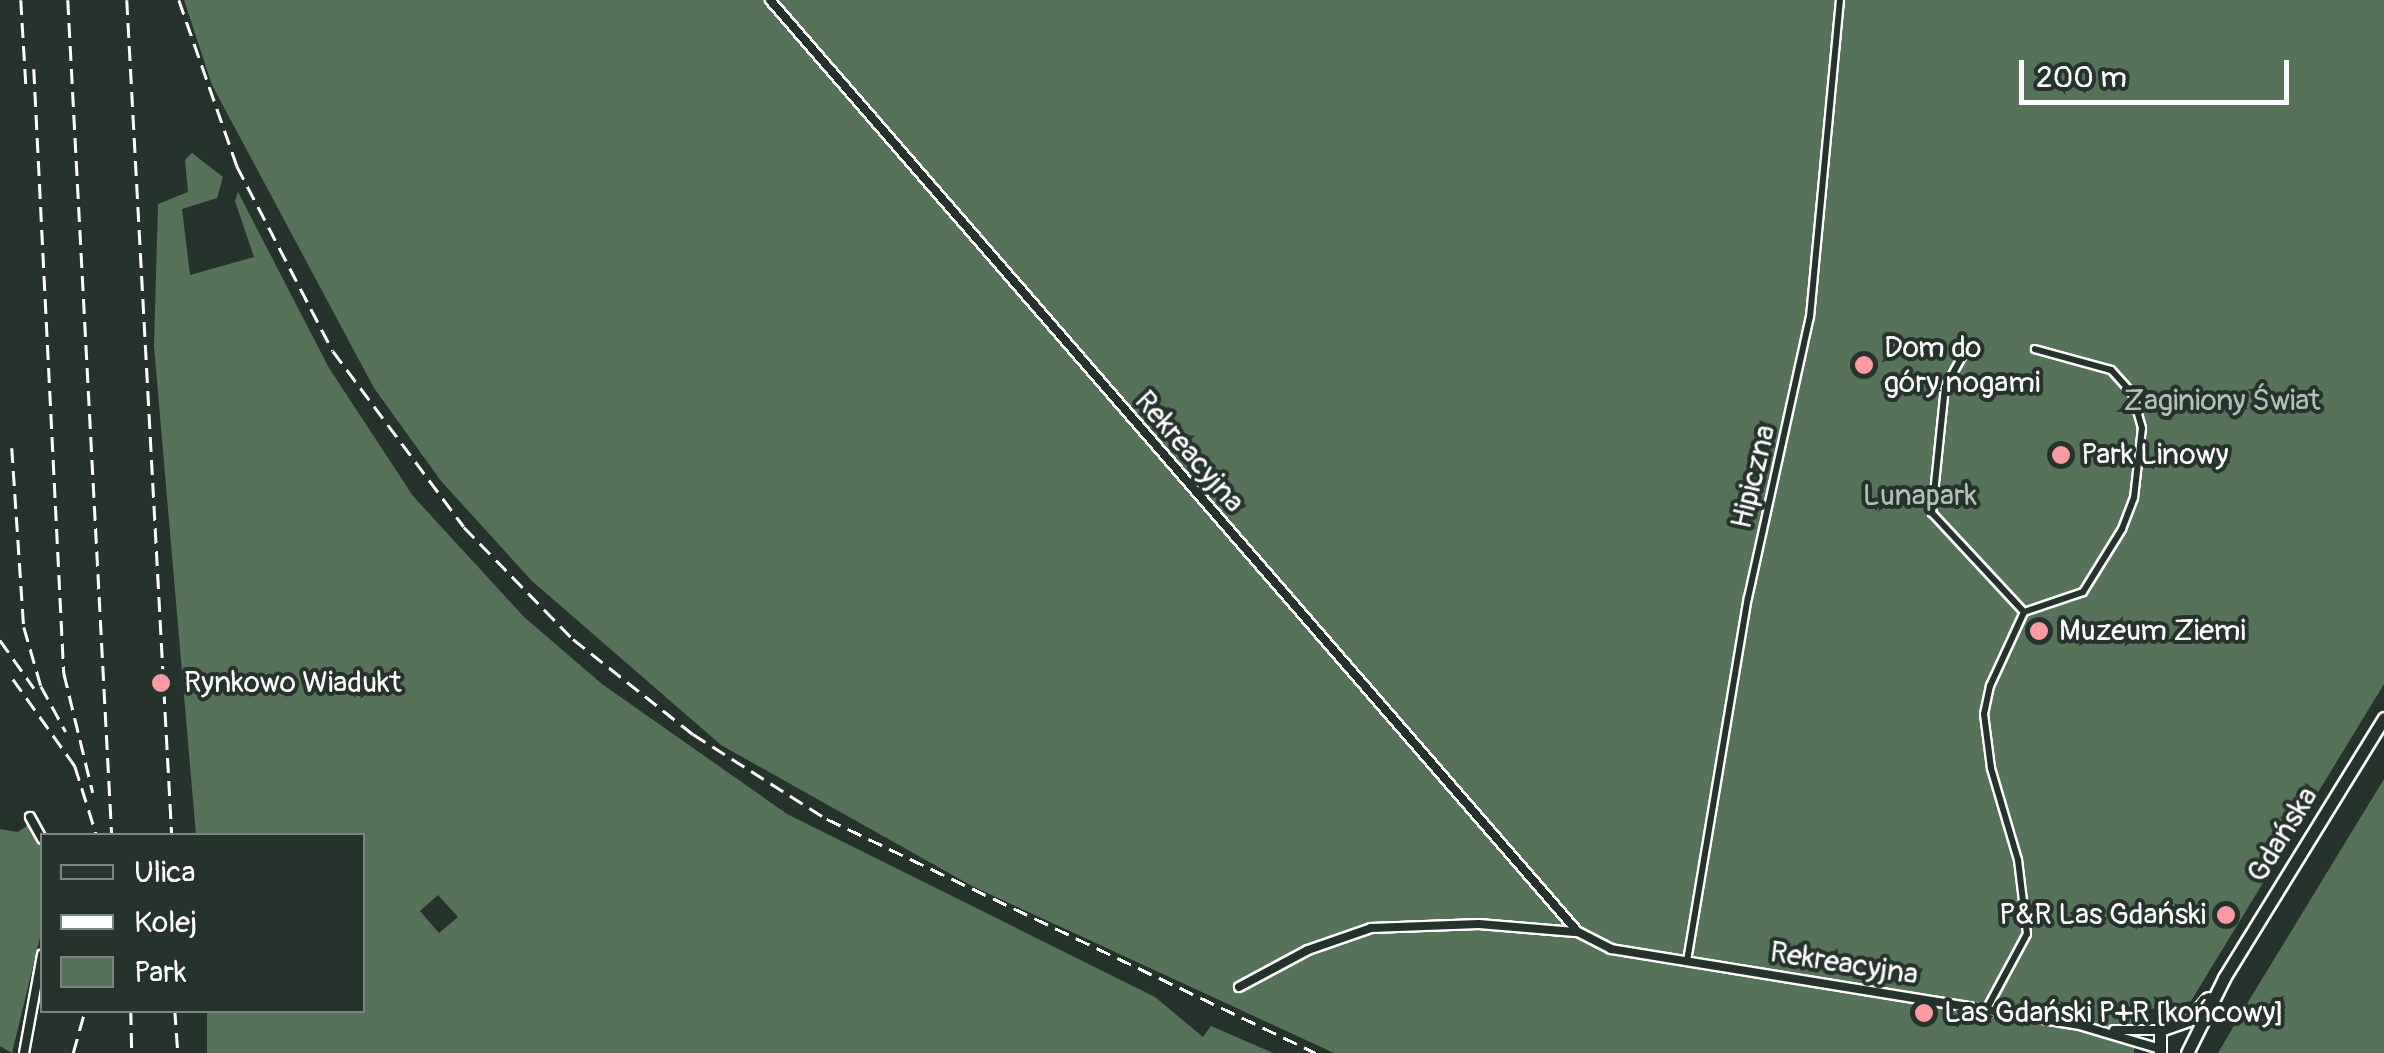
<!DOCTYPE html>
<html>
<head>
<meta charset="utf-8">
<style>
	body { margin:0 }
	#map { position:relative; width:2384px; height:1053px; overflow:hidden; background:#26332d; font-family:Pangolin,sans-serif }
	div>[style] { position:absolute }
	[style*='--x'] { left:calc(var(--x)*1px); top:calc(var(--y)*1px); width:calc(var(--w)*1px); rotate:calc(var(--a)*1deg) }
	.green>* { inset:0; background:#56735a }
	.roads { filter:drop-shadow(2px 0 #fff) drop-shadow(-2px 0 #fff) drop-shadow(0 2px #fff) drop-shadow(0 -2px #fff) }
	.pedestrian>* { height:6px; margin:-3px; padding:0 3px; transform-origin:3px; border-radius:3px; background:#26332d }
	.minor>* { height:8px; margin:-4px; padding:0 4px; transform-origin:4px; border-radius:4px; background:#26332d }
	.secondary>* { height:11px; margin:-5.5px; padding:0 5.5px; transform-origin:5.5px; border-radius:5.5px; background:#26332d }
	.rail>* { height:2.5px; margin-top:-1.25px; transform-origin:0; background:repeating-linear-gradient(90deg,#fff 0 15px,transparent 0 23px) }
	.dots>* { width:28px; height:28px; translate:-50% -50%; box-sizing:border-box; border:5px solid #26332d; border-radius:50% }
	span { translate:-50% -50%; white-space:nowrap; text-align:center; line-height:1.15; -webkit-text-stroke:8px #26332d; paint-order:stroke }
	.poi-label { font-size:30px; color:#fff }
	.left { translate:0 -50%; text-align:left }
	.right { translate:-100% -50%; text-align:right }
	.park-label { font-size:30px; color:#b3c0b5 }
	.street-label { font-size:30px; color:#fff }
	.legend { position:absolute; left:40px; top:833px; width:325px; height:180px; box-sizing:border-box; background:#26332d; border:2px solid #7d8581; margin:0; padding:12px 18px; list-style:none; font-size:30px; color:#fff }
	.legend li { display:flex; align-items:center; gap:20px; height:50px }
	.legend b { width:50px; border:2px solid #7d8581 }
	.scale { position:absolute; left:2019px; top:60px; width:270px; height:45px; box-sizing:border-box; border:5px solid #fff; border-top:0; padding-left:12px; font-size:30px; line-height:35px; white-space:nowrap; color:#fff; -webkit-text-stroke:8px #26332d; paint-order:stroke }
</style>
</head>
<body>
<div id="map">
	<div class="green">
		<i style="clip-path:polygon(184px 0,2384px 0,2384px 684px,2191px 1001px,2151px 1009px,2138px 1020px,2134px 1053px,1334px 1053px,972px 886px,721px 745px,532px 581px,441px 481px,374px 388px,212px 85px)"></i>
		<i style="clip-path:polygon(evenodd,192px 153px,223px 177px,217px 198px,182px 209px,190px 275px,254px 257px,235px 201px,238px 192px,329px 368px,413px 496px,524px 617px,602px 684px,787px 814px,1155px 997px,1203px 1037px,1211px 1026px,1273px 1053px,207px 1053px,207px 1011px,362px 1010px,362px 836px,196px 835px,154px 346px,158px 204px,188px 192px,185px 160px,192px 153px,438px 895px,458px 917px,439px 933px,420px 911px,438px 895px)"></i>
		<i style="clip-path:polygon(2384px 779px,2384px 1053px,2218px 1053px,2245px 1007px)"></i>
		<i style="clip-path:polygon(28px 825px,42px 848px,42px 929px,12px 1053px,0 1046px,0 829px,18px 832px)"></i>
	</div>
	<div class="roads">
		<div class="pedestrian">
			<i style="--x:1963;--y:355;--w:37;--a:119"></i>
			<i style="--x:1945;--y:387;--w:127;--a:95.9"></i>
			<i style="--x:1932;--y:513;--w:135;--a:47.1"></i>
			<i style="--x:1687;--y:961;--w:368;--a:-80.5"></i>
			<i style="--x:1748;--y:598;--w:288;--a:-77.6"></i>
			<i style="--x:1810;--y:317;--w:318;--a:-84.6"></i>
			<i style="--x:1986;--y:1010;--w:86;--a:-61.7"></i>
			<i style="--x:2027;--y:934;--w:75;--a:-96.9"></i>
			<i style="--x:2018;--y:860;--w:96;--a:-106.4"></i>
			<i style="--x:1991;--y:768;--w:54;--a:-97.4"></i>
			<i style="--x:1984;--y:714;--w:29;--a:-78"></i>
			<i style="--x:1990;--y:686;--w:81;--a:-65.3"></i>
			<i style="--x:2024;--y:612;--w:62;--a:-18.7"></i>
			<i style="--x:2083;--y:592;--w:74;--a:-58.2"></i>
			<i style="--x:2122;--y:529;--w:33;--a:-69"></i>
			<i style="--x:2134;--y:498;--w:70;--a:-83.5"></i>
			<i style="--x:2142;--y:428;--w:36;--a:-106"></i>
			<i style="--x:2132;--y:393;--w:31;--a:-132"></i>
			<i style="--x:2111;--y:370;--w:79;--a:-164.6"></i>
		</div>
		<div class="minor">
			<i style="--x:770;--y:0;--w:1233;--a:49.08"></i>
			<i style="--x:1578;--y:932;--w:37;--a:27"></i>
			<i style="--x:1611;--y:949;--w:471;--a:9.2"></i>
			<i style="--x:2076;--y:1024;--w:84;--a:16.5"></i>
			<i style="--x:30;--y:817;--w:25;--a:61"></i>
			<i style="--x:1239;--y:987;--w:78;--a:-28.2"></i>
			<i style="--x:1308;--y:950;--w:67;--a:-19.2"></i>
			<i style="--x:1371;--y:928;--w:108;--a:-2.1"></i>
			<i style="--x:1479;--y:924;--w:96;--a:4.8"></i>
			<i style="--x:2114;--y:1030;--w:46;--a:0"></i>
			<i style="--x:24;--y:1053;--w:100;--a:-79.6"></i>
		</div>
		<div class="secondary">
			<i style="--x:2160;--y:1053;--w:23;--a:-90"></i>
			<i style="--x:2160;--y:1030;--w:31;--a:-19"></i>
			<i style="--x:2189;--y:1020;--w:29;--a:-49"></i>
			<i style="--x:2187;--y:1053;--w:84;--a:-63.7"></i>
			<i style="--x:2224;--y:978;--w:305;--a:-58.4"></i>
		</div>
	</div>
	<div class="rail">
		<i style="--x:21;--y:0;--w:85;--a:86.6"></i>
		<i style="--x:68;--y:0;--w:837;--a:86.99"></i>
		<i style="--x:127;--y:0;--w:837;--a:86.92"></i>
		<i style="--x:179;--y:0;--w:176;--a:70.7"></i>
		<i style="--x:237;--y:166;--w:208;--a:62.6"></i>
		<i style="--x:333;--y:351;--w:219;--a:53.3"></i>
		<i style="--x:464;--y:527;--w:156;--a:45.8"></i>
		<i style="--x:573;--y:639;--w:153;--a:38.4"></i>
		<i style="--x:693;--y:734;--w:159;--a:32.4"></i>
		<i style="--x:827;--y:819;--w:542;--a:25.57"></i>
		<i style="--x:34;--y:69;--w:605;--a:87.16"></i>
		<i style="--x:64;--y:673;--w:123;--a:76.4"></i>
		<i style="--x:12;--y:448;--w:179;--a:86.2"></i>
		<i style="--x:24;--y:627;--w:61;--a:73.9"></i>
		<i style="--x:41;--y:686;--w:52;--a:61.5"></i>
		<i style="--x:0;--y:640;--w:59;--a:54.7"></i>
		<i style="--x:13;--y:679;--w:107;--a:54.5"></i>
		<i style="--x:75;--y:766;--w:73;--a:72.6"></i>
		<i style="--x:131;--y:1010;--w:43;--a:88.7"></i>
		<i style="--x:175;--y:1010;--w:43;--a:86"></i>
		<i style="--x:73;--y:1053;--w:45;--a:-74.4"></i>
	</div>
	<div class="dots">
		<i style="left:1864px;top:365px;background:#ff9aa2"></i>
		<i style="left:2061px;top:455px;background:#ff9aa2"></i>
		<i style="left:2039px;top:631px;background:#ff9aa2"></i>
		<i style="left:161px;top:683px;background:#ff9aa2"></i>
		<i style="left:2226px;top:915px;background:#ff9aa2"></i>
		<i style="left:1924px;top:1013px;background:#ff9aa2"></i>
	</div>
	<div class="poi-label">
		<span class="left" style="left:1884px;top:365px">Dom do<br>góry nogami</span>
		<span class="left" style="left:2081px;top:455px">Park Linowy</span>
		<span class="left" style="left:2059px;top:631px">Muzeum Ziemi</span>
		<span class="left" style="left:184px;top:683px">Rynkowo Wiadukt</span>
		<span class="right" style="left:2206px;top:915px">P&amp;R Las Gdański</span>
		<span class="left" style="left:1944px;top:1013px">Las Gdański P+R [końcowy]</span>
	</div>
	<div class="park-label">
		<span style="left:2222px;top:401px">Zaginiony Świat</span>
		<span style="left:1920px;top:496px">Lunapark</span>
	</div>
	<div class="street-label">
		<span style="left:1189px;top:452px;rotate:49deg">Rekreacyjna</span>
		<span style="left:1754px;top:477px;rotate:-76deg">Hipiczna</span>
		<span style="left:2283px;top:835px;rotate:-58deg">Gdańska</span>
		<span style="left:1844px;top:964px;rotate:9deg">Rekreacyjna</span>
	</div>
	<ul class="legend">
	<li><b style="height:12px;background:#26332d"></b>Ulica</li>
	<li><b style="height:12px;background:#fff"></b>Kolej</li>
	<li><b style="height:28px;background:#56735a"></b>Park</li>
	</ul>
	<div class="scale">200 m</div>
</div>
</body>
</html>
